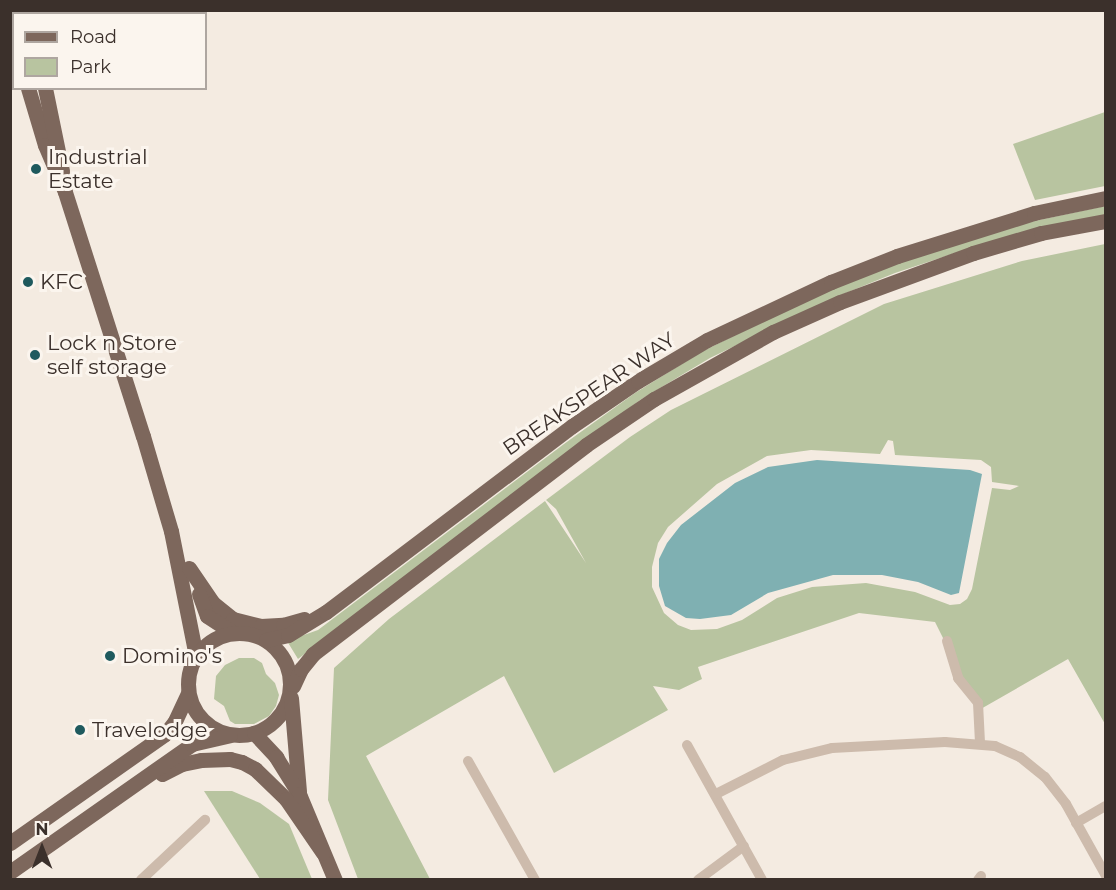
<!DOCTYPE html>
<html>
<head>
<meta charset="utf-8">
<style>
	body { margin:0 }
	#map { position:relative; width:1116px; height:890px; overflow:hidden; background:#f4ebe1; font-family:Montserrat,sans-serif }
	div>[style] { position:absolute }
	[style*='--x'] { left:calc(var(--x)*1px); top:calc(var(--y)*1px); width:calc(var(--w)*1px); rotate:calc(var(--a)*1deg) }
	.green>* { inset:0; background:#b8c4a0 }
	.water>* { inset:0; background:#7fb0b2 }
	.street>* { height:10px; margin:-5px; padding:0 5px; transform-origin:5px; border-radius:5px; background:#cdbbac }
	.primary>* { height:15px; margin:-7.5px; padding:0 7.5px; transform-origin:7.5px; border-radius:7.5px; background:#7d675c }
	.primary>.ring { margin:-7.5px; padding:0; box-sizing:content-box; background:none; border:15px solid #7d675c; border-radius:50% }
	.dots>* { width:16px; height:16px; translate:-50% -50%; box-sizing:border-box; border:3px solid #fbf5ee; border-radius:50% }
	span { translate:-50% -50%; white-space:nowrap; text-align:center; line-height:1.15; -webkit-text-stroke:6px #fbf5ee; paint-order:stroke }
	.poi-label { font-size:21px; color:#3b302b }
	.left { translate:0 -50%; text-align:left }
	.street-label { font-size:21px; color:#3b302b }
	.frame { position:absolute; inset:0; border:12px solid #3b302b; pointer-events:none }
	.legend { position:absolute; left:12px; top:12px; width:195px; height:78px; box-sizing:border-box; background:#fbf5ee; border:2px solid #aea6a0; margin:0; padding:8px 10px; list-style:none; font-size:18px; color:#3b302b }
	.legend li { display:flex; align-items:center; gap:12px; height:30px }
	.legend b { width:30px; border:2px solid #aea6a0 }
	.north { position:absolute; left:12px; top:818px; width:60px; height:60px; -webkit-text-stroke:4px #fbf5ee; paint-order:stroke; rotate:0deg; font-size:16px; font-weight:700; line-height:24px; text-align:center; color:#3b302b }
	.north::after { content:''; display:block; margin:auto; width:21px; height:27px; background:#3b302b; clip-path:polygon(50% 0,100% 100%,50% 72%,0 100%) }
</style>
</head>
<body>
<div id="map">
	<div class="green">
		<i style="clip-path:polygon(1105px 112px,1105px 186px,1035px 200px,1013px 144px)"></i>
		<i style="clip-path:polygon(1105px 206px,1105px 215px,952px 254px,895px 273px,836px 297px,710px 358px,640px 400px,298px 659px,287px 641px,318px 630px,564px 444px,635px 393px,701px 352px,819px 294px,886px 267px,1011px 226px)"></i>
		<i style="clip-path:polygon(evenodd,1105px 244px,1105px 724px,1068px 659px,979px 710px,935px 622px,859px 613px,698px 667px,702px 679px,679px 690px,653px 686px,668px 710px,554px 773px,504px 676px,366px 756px,430px 879px,358px 879px,328px 800px,334px 668px,389px 619px,545px 501px,586px 563px,556px 509px,546px 500px,630px 437px,671px 410px,884px 304px,1022px 261px,1105px 244px,888px 440px,893px 441px,895px 455px,981px 460px,991px 467px,992px 482px,1019px 486px,1010px 490px,992px 488px,972px 589px,967px 599px,960px 604px,950px 605px,915px 592px,866px 583px,812px 587px,777px 598px,742px 620px,717px 629px,691px 630px,678px 625px,664px 613px,652px 587px,652px 567px,658px 543px,668px 527px,717px 484px,767px 456px,811px 450px,880px 454px,888px 440px)"></i>
		<i style="clip-path:polygon(239px 658px,254px 658px,262px 663px,266px 674px,275px 683px,279px 695px,276px 706px,269px 716px,254px 724px,235px 724px,230px 721px,224px 706px,214px 699px,216px 676px,225px 665px)"></i>
		<i style="clip-path:polygon(204px 791px,232px 791px,260px 803px,289px 824px,312px 879px,260px 879px)"></i>
	</div>
	<div class="water">
		<i style="clip-path:polygon(817px 460px,970px 470px,982px 474px,959px 593px,951px 595px,918px 582px,882px 575px,833px 575px,768px 593px,731px 615px,700px 619px,686px 618px,665px 606px,659px 586px,659px 559px,667px 543px,681px 525px,735px 483px,768px 467px)"></i>
	</div>
	<div class="street">
		<i style="--x:947;--y:641;--w:39;--a:73"></i>
		<i style="--x:958;--y:678;--w:32;--a:51"></i>
		<i style="--x:978;--y:703;--w:40;--a:87.1"></i>
		<i style="--x:687;--y:745;--w:154;--a:60.9"></i>
		<i style="--x:468;--y:761;--w:137;--a:60.6"></i>
		<i style="--x:716;--y:794;--w:75;--a:-26.9"></i>
		<i style="--x:783;--y:760;--w:50;--a:-13.8"></i>
		<i style="--x:832;--y:748;--w:113;--a:-3"></i>
		<i style="--x:945;--y:742;--w:50;--a:4.6"></i>
		<i style="--x:995;--y:746;--w:27;--a:24"></i>
		<i style="--x:1020;--y:757;--w:32;--a:39"></i>
		<i style="--x:1045;--y:777;--w:34;--a:52"></i>
		<i style="--x:1066;--y:804;--w:82;--a:60.9"></i>
		<i style="--x:1076;--y:823;--w:34;--a:-30"></i>
		<i style="--x:141;--y:880;--w:88;--a:-43.2"></i>
		<i style="--x:698;--y:880;--w:57;--a:-36.5"></i>
		<i style="--x:978;--y:880;--w:5;--a:-53"></i>
	</div>
	<div class="primary">
		<i style="--x:22;--y:10;--w:4;--a:76"></i>
		<i style="--x:10;--y:32;--w:11;--a:68"></i>
		<i style="--x:28;--y:88;--w:59;--a:73.4"></i>
		<i style="--x:45;--y:145;--w:51;--a:66.9"></i>
		<i style="--x:65;--y:192;--w:256;--a:72.3"></i>
		<i style="--x:143;--y:436;--w:99;--a:73.6"></i>
		<i style="--x:171;--y:531;--w:127;--a:78.7"></i>
		<i style="--x:45;--y:88;--w:85;--a:78.4"></i>
		<i style="--x:189;--y:568;--w:42;--a:55.6"></i>
		<i style="--x:213;--y:603;--w:26;--a:39"></i>
		<i style="--x:233;--y:619;--w:29;--a:14"></i>
		<i style="--x:261;--y:626;--w:22;--a:-3"></i>
		<i style="--x:283;--y:625;--w:22;--a:-16"></i>
		<i style="--x:199;--y:594;--w:23;--a:70"></i>
		<i style="--x:207;--y:616;--w:31;--a:33"></i>
		<i class="ring" style="left:188px;top:633px;width:87px;height:87px"></i>
		<i style="--x:266;--y:640;--w:23;--a:-13"></i>
		<i style="--x:288;--y:635;--w:44;--a:-31.2"></i>
		<i style="--x:326;--y:612;--w:308;--a:-37.1"></i>
		<i style="--x:572;--y:426;--w:80;--a:-34.3"></i>
		<i style="--x:638;--y:381;--w:80;--a:-30.7"></i>
		<i style="--x:707;--y:340;--w:137;--a:-25.1"></i>
		<i style="--x:831;--y:282;--w:71;--a:-21.5"></i>
		<i style="--x:897;--y:256;--w:144;--a:-17.4"></i>
		<i style="--x:1034;--y:213;--w:74;--a:-11.8"></i>
		<i style="--x:293;--y:686;--w:19;--a:-65"></i>
		<i style="--x:301;--y:669;--w:19;--a:-51"></i>
		<i style="--x:313;--y:654;--w:344;--a:-37.4"></i>
		<i style="--x:586;--y:445;--w:82;--a:-34.1"></i>
		<i style="--x:654;--y:399;--w:137;--a:-29.4"></i>
		<i style="--x:773;--y:332;--w:73;--a:-24.1"></i>
		<i style="--x:840;--y:302;--w:142;--a:-20.2"></i>
		<i style="--x:973;--y:253;--w:71;--a:-16.4"></i>
		<i style="--x:1041;--y:233;--w:66;--a:-10.5"></i>
		<i style="--x:291;--y:698;--w:93;--a:85.1"></i>
		<i style="--x:254;--y:733;--w:33;--a:47"></i>
		<i style="--x:276;--y:757;--w:44;--a:58.1"></i>
		<i style="--x:299;--y:794;--w:93;--a:67.3"></i>
		<i style="--x:162;--y:774;--w:22;--a:-27"></i>
		<i style="--x:182;--y:764;--w:19;--a:-12"></i>
		<i style="--x:201;--y:760;--w:29;--a:-2"></i>
		<i style="--x:230;--y:759;--w:12;--a:14"></i>
		<i style="--x:242;--y:762;--w:15;--a:28"></i>
		<i style="--x:255;--y:769;--w:43;--a:44.1"></i>
		<i style="--x:286;--y:799;--w:65;--a:55.6"></i>
		<i style="--x:10;--y:843;--w:189;--a:-35.1"></i>
		<i style="--x:165;--y:734;--w:16;--a:-52"></i>
		<i style="--x:175;--y:721;--w:31;--a:-65"></i>
		<i style="--x:10;--y:872;--w:223;--a:-35.1"></i>
		<i style="--x:192;--y:744;--w:39;--a:-13"></i>
	</div>
	<div class="dots">
		<i style="left:36px;top:169px;background:#1f5a5e"></i>
		<i style="left:28px;top:282px;background:#1f5a5e"></i>
		<i style="left:35px;top:355px;background:#1f5a5e"></i>
		<i style="left:110px;top:656px;background:#1f5a5e"></i>
		<i style="left:80px;top:730px;background:#1f5a5e"></i>
	</div>
	<div class="poi-label">
		<span class="left" style="left:48px;top:169px">Industrial<br>Estate</span>
		<span class="left" style="left:40px;top:282px">KFC</span>
		<span class="left" style="left:47px;top:355px">Lock n Store<br>self storage</span>
		<span class="left" style="left:122px;top:656px">Domino's</span>
		<span class="left" style="left:92px;top:730px">Travelodge</span>
	</div>
	<div class="street-label">
		<span style="left:589px;top:394px;rotate:-34deg">BREAKSPEAR WAY</span>
	</div>
	<div class="frame"></div>
	<ul class="legend">
	<li><b style="height:8px;background:#7d675c"></b>Road</li>
	<li><b style="height:16px;background:#b8c4a0"></b>Park</li>
	</ul>
	<div class="north">N</div>
</div>
</body>
</html>
